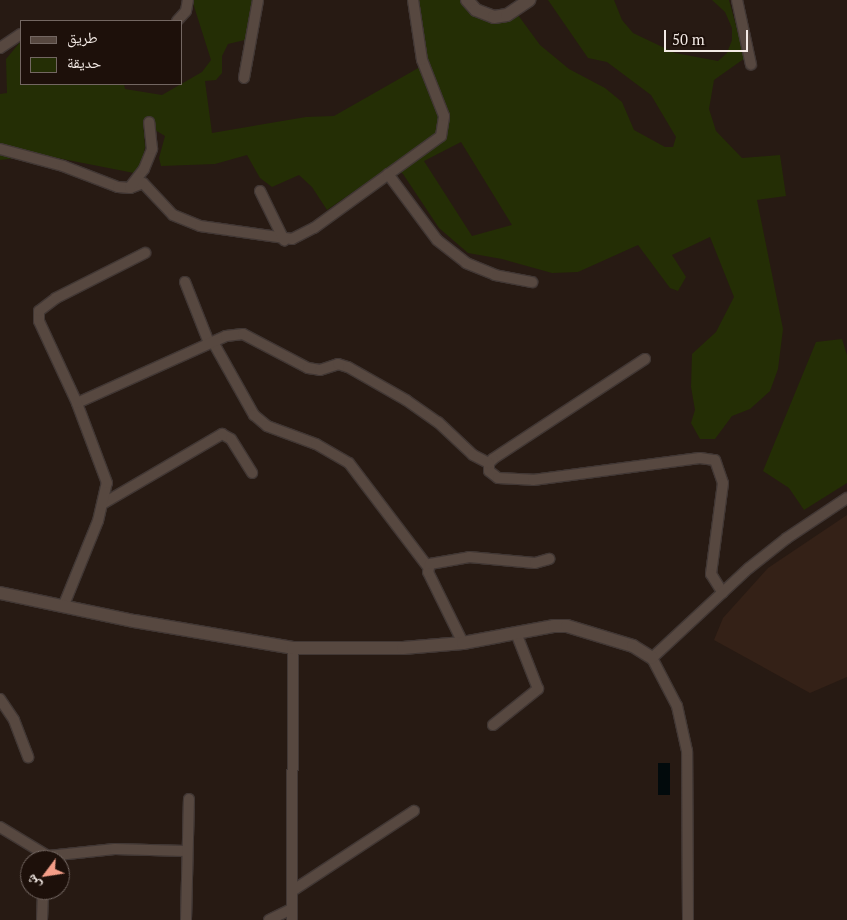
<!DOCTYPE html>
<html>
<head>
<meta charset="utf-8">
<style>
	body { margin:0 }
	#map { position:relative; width:847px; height:920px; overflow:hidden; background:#271a13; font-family:"PT Serif","Noto Naskh Arabic",serif }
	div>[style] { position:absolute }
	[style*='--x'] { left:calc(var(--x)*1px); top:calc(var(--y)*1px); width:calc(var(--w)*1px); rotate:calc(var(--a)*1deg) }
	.built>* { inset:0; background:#342117 }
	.green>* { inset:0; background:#242e05 }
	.water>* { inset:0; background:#020a0c; transform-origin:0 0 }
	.roads { filter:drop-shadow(1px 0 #413734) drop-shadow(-1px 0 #413734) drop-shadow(0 1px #413734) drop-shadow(0 -1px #413734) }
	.minor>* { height:10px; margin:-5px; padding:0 5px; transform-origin:5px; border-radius:5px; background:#574840 }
	.tertiary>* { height:12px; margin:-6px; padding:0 6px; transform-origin:6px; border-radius:6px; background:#574840 }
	span { translate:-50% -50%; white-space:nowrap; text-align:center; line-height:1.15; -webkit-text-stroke:5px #1d100a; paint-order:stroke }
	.legend { position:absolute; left:20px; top:20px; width:162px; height:65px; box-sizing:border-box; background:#1d100a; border:1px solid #736762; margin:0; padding:6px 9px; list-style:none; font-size:15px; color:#f3eae5 }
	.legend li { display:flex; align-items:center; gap:10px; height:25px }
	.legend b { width:25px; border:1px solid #736762 }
	.north { position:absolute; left:20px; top:850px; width:50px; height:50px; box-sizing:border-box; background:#1d100a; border:1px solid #736762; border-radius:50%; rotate:239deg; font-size:14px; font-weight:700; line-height:20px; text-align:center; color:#f3eae5 }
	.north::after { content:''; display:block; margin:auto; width:18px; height:22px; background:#f49e88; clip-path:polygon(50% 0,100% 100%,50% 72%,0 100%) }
	.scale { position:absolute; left:664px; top:30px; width:84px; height:22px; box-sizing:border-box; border:2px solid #f3eae5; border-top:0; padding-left:6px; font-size:15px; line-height:18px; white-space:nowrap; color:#f3eae5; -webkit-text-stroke:4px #1d100a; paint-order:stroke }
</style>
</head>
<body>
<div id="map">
	<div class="built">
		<i style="clip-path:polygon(847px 515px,847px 677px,810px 693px,714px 640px,723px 618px,768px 568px)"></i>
	</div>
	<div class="green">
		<i style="clip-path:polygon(evenodd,192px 0,263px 0,259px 26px,249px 39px,228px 44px,222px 56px,222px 73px,216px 80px,205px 81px,212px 133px,306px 117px,334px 116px,427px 63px,418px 0,460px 0,470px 14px,493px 22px,537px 0,518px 15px,540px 45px,569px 69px,605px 88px,622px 102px,634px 130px,665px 147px,673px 147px,676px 137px,651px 95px,607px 62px,588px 58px,548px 0,614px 0,622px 20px,633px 33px,675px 53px,718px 61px,727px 53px,732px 40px,732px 28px,725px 12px,712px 0,729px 0,745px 58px,714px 80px,709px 109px,716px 131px,742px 158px,780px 155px,786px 196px,757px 200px,783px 329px,778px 369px,770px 391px,750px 409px,732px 416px,715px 439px,700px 439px,691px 423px,695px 410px,691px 387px,692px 354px,716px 332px,734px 297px,710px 237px,672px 255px,686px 277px,678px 291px,670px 288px,638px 245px,578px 272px,552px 273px,502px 259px,468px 253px,439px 228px,403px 174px,392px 165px,327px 210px,312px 187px,299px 175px,272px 187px,260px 178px,247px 155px,215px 164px,161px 166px,159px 158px,165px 136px,155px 130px,154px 118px,143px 120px,145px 147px,141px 167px,134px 173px,42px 155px,0 160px,0 94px,7px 93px,6px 59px,21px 41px,21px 84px,124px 84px,125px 89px,162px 95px,202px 72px,211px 60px,192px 0,461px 142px,512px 225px,472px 236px,424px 161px,461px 142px)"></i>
		<i style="clip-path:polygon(842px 339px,847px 355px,847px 483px,804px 510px,789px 488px,763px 471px,816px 342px)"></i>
	</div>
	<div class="water">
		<i style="left:658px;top:763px;width:12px;height:32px"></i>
	</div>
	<div class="roads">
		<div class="minor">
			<i style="--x:737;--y:0;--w:66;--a:77.8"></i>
			<i style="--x:177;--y:21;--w:13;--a:-48"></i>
			<i style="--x:186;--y:11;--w:11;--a:-80"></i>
			<i style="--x:0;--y:48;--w:25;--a:-34"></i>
			<i style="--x:244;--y:78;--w:79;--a:-79.8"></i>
			<i style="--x:0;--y:149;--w:65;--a:15.1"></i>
			<i style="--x:63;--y:166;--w:59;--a:20.9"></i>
			<i style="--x:118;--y:187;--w:12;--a:5"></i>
			<i style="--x:130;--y:188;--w:14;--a:-21"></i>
			<i style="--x:143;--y:183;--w:44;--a:46.8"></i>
			<i style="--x:173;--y:215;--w:29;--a:22"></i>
			<i style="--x:200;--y:226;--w:93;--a:8"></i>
			<i style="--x:292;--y:239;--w:25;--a:-27"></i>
			<i style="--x:314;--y:228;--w:157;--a:-35.9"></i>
			<i style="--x:441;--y:136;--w:20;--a:-81"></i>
			<i style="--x:444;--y:116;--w:60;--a:-111.4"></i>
			<i style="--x:422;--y:60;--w:61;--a:-98.5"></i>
			<i style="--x:388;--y:174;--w:82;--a:53.4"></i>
			<i style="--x:437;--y:240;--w:37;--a:38"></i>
			<i style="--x:466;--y:263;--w:31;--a:22"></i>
			<i style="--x:495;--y:275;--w:38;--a:11"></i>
			<i style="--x:130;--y:187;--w:23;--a:-52"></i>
			<i style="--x:144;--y:169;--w:22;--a:-68"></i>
			<i style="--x:152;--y:149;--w:27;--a:-96"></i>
			<i style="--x:260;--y:191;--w:55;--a:63.9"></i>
			<i style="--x:185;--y:282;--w:66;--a:68.5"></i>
			<i style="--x:213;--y:342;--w:84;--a:60.7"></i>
			<i style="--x:254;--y:415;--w:17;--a:40"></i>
			<i style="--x:267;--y:426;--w:52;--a:20.2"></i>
			<i style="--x:316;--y:444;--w:38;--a:30"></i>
			<i style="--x:349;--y:463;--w:131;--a:52.8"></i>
			<i style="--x:645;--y:359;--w:182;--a:146.7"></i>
			<i style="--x:493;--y:459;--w:6;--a:135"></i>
			<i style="--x:489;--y:463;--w:8;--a:90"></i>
			<i style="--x:489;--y:471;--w:11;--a:38"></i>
			<i style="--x:498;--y:478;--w:35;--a:3"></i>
			<i style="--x:533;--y:480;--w:168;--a:-7.5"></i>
			<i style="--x:700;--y:458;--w:15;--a:8"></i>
			<i style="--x:715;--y:460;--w:24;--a:71"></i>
			<i style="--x:723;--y:483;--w:92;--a:97.5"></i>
			<i style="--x:711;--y:574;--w:22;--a:58"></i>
			<i style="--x:77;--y:403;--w:163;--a:-24.2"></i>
			<i style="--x:226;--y:336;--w:17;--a:-7"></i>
			<i style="--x:243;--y:334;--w:73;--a:27.6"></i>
			<i style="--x:308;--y:368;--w:12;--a:9"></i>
			<i style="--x:320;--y:370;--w:19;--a:-18"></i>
			<i style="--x:338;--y:364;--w:10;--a:17"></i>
			<i style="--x:348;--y:367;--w:67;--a:29.6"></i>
			<i style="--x:406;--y:400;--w:39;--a:35"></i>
			<i style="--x:438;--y:422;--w:48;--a:43.3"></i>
			<i style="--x:473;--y:455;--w:18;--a:27"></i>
			<i style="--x:104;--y:503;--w:137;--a:-30.3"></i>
			<i style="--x:222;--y:434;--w:10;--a:29"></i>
			<i style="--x:231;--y:439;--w:40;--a:58"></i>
			<i style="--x:63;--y:607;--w:93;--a:-67.9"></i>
			<i style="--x:98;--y:521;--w:39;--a:-77"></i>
			<i style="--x:107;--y:483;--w:85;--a:-110.6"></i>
			<i style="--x:77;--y:403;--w:90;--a:-114.9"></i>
			<i style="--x:39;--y:321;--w:10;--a:-90"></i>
			<i style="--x:39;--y:311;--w:21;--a:-37"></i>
			<i style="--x:56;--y:298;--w:100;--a:-26.8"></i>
			<i style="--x:463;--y:643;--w:79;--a:-116.2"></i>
			<i style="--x:428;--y:572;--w:8;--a:-76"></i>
			<i style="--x:430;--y:564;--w:40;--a:-10"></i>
			<i style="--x:469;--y:557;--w:66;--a:5.2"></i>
			<i style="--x:535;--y:563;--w:15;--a:-16"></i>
			<i style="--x:0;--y:699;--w:25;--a:56"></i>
			<i style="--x:14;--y:720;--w:40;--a:69"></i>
			<i style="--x:493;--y:725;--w:58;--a:-38.7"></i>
			<i style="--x:538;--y:689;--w:60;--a:-111.4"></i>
			<i style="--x:0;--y:827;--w:56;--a:31.1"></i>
			<i style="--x:47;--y:860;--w:4;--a:-76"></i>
			<i style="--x:48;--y:856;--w:67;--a:-6"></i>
			<i style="--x:115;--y:849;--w:70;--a:1.6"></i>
			<i style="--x:292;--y:891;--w:146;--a:-33.3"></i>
			<i style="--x:42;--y:920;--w:30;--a:-88"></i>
			<i style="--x:186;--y:920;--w:121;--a:-88.6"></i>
			<i style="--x:269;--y:920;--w:25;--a:-26"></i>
			<i style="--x:292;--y:920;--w:272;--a:-89.8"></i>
			<i style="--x:688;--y:920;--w:169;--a:-90.3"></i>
			<i style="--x:687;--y:751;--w:46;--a:-102.5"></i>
			<i style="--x:677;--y:706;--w:54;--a:-117.5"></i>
			<i style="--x:652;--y:658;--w:132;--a:-42.9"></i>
			<i style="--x:749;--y:568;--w:48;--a:-38.3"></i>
			<i style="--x:787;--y:538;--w:72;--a:-33.7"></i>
		</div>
		<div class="tertiary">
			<i style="--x:467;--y:0;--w:13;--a:48"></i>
			<i style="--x:476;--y:10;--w:19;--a:21"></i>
			<i style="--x:494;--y:17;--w:13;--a:-9"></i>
			<i style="--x:507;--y:15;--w:27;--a:-34"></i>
			<i style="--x:0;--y:593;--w:137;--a:11.8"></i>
			<i style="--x:134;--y:621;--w:161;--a:9.6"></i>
			<i style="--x:293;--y:648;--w:110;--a:0"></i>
			<i style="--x:403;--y:648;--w:60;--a:-4.8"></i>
			<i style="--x:463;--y:643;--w:93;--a:-10.6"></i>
			<i style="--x:554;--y:626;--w:13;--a:0"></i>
			<i style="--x:567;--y:626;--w:69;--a:16.9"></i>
			<i style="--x:633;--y:646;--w:22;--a:32"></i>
		</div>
	</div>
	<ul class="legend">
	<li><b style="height:6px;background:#574840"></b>طريق</li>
	<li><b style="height:14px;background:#242e05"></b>حديقة</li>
	</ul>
	<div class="north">ش</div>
	<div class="scale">50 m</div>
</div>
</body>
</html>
